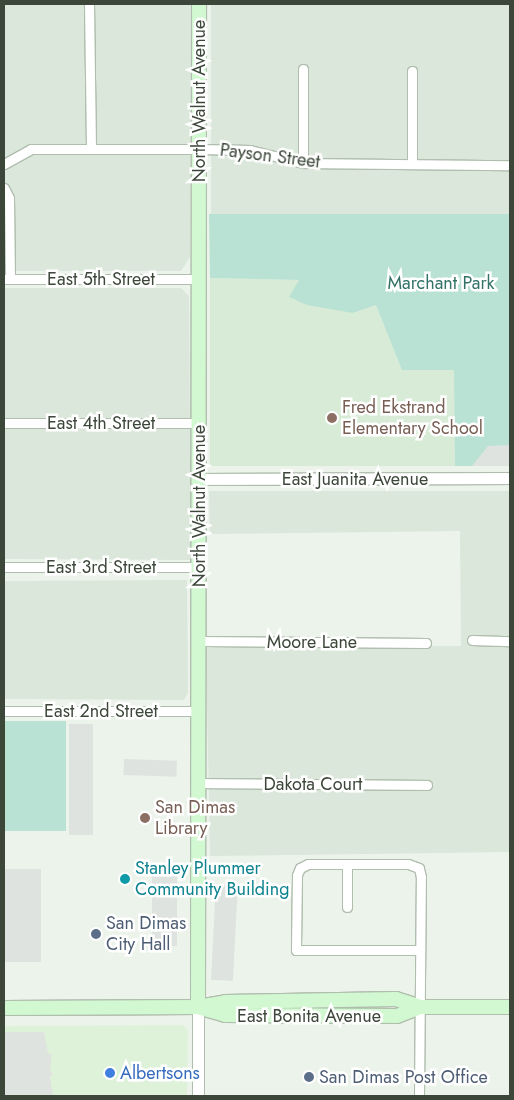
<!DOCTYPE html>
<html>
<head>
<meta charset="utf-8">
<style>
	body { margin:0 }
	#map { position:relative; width:514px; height:1100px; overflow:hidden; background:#ecf3eb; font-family:Jost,sans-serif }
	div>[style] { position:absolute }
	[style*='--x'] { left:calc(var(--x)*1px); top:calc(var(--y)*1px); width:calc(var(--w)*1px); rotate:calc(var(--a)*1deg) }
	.residential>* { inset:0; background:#dbe7da; transform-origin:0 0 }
	.commercial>* { inset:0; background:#def2d9 }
	.education>* { inset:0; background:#d8ebd7 }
	.green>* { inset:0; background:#b9e2d4; transform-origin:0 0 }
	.parking>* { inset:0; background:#dfe3df; transform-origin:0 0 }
	.roads { filter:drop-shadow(1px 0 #b0beae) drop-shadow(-1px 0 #b0beae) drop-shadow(0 1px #b0beae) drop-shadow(0 -1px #b0beae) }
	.minor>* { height:9px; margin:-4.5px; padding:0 4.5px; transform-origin:4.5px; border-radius:4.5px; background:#fff }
	.tertiary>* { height:11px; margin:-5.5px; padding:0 5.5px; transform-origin:5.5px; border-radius:5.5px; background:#fff }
	.secondary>* { height:14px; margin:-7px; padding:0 7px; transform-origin:7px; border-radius:7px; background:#d1f8d0 }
	.dots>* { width:14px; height:14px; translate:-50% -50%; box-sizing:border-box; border:2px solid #fff; border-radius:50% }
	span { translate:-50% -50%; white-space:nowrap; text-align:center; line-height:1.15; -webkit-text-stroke:5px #fff; paint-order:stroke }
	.street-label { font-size:18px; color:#3c473a }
	.park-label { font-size:18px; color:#337267 }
	.education-label { font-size:18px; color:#785e54 }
	.left { translate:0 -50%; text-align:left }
	.culture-label { font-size:18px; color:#0d838f }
	.service-label { font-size:18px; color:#4e5e75 }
	.shop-label { font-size:18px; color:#366cbe }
	.frame { position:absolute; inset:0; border:5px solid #3c473a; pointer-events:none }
</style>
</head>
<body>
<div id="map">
	<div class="residential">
		<i style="clip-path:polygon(4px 4px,193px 4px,190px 257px,181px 271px,4px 271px)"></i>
		<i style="left:211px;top:4px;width:299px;height:210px"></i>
		<i style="clip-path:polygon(4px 288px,181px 288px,189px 296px,191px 560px,4px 559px)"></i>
		<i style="clip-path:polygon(209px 491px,510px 491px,510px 852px,210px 856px,206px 648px,461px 646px,460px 531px,210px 534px)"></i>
		<i style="clip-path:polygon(187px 580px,188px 693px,184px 700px,4px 699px,4px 581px)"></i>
	</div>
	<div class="commercial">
		<i style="clip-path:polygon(182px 1025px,188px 1030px,187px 1096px,4px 1096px,4px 1026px)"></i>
	</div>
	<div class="education">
		<i style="clip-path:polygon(210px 278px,299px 280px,353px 313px,376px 305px,402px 369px,455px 370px,455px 466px,210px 466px)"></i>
	</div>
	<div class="green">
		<i style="clip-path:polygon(209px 214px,510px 214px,510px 466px,455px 466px,454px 370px,402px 370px,376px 305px,353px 313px,307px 305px,289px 297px,299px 280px,210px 278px)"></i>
		<i style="left:4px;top:721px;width:62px;height:110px"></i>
	</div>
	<div class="parking">
		<i style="clip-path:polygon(510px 445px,510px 466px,472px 466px,488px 446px)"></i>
		<i style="left:69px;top:724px;width:24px;height:111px"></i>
		<i style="left:124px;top:759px;width:53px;height:16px;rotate:2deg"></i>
		<i style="left:152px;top:868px;width:25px;height:78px"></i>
		<i style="left:4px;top:869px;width:37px;height:93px"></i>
		<i style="left:216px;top:883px;width:22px;height:97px;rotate:3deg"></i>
		<i style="clip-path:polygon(4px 1032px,44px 1032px,48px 1053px,52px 1055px,50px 1070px,53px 1074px,50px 1077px,53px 1096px,4px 1096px)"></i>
	</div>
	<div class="roads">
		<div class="minor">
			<i style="--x:89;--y:4;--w:145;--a:89.2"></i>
			<i style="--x:303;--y:69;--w:94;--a:90"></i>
			<i style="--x:412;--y:71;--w:93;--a:90"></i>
			<i style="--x:4;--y:164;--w:31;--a:-29"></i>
			<i style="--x:31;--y:149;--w:168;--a:0"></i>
			<i style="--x:199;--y:149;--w:51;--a:1.1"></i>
			<i style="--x:250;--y:150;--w:55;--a:13.8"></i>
			<i style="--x:303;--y:163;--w:207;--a:0.6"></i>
			<i style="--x:4;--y:188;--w:11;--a:63"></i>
			<i style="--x:9;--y:198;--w:81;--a:89.3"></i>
			<i style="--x:4;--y:279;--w:195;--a:0"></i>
			<i style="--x:4;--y:423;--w:195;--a:0"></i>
			<i style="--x:4;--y:567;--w:195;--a:0"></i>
			<i style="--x:472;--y:640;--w:38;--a:2"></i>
			<i style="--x:199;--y:641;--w:227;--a:0.5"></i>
			<i style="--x:4;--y:711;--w:195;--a:0"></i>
			<i style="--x:199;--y:783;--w:228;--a:0.5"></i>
			<i style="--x:347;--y:864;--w:43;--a:90"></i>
			<i style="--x:419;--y:1096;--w:219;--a:-89.5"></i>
			<i style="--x:421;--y:877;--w:9;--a:-103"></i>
			<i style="--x:419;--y:868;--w:12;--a:-160"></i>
			<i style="--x:408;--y:864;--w:100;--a:180"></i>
			<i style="--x:308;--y:864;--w:9;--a:153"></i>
			<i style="--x:300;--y:868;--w:8;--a:113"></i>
			<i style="--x:297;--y:875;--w:75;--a:90.8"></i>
			<i style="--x:296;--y:950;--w:124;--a:0"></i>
		</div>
		<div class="tertiary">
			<i style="--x:199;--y:479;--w:311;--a:-0.2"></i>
			<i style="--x:198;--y:1007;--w:89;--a:90"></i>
		</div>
		<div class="secondary">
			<i style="--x:198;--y:1007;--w:1003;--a:-89.94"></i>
			<i style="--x:4;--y:1008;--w:194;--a:-0.3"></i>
			<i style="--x:198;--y:1007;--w:27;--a:-10"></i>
			<i style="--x:225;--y:1002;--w:171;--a:-1"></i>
			<i style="--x:396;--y:999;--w:25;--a:18"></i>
			<i style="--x:420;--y:1007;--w:90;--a:0"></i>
			<i style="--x:201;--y:1008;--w:25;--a:16"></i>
			<i style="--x:225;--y:1015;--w:172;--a:0.3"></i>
			<i style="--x:397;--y:1016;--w:25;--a:-21"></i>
		</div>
	</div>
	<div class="dots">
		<i style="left:332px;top:418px;background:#8d6e63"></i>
		<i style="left:145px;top:818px;background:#8d6e63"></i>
		<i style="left:125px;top:879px;background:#0f9aa8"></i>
		<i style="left:96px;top:934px;background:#5c6f8a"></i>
		<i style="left:110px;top:1073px;background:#3f7fe0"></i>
		<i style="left:309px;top:1077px;background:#5c6f8a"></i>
	</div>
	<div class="street-label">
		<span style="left:199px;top:101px;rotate:-90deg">North Walnut Avenue</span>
		<span style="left:270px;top:156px;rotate:7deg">Payson Street</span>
		<span style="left:101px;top:279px">East 5th Street</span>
		<span style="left:101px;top:423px">East 4th Street</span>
		<span style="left:355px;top:479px">East Juanita Avenue</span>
		<span style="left:199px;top:506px;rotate:-90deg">North Walnut Avenue</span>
		<span style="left:101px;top:567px">East 3rd Street</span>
		<span style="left:312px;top:642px">Moore Lane</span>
		<span style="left:101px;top:711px">East 2nd Street</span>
		<span style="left:313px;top:784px">Dakota Court</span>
		<span style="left:309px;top:1016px">East Bonita Avenue</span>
	</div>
	<div class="park-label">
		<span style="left:441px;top:283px">Marchant Park</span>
	</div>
	<div class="education-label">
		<span class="left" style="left:342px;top:418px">Fred Ekstrand<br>Elementary School</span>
		<span class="left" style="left:155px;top:818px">San Dimas<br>Library</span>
	</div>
	<div class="culture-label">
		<span class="left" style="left:135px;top:879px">Stanley Plummer<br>Community Building</span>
	</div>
	<div class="service-label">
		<span class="left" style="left:106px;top:934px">San Dimas<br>City Hall</span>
		<span class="left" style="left:319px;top:1077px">San Dimas Post Office</span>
	</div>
	<div class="shop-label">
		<span class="left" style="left:120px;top:1073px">Albertsons</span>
	</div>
	<div class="frame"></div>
</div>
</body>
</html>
